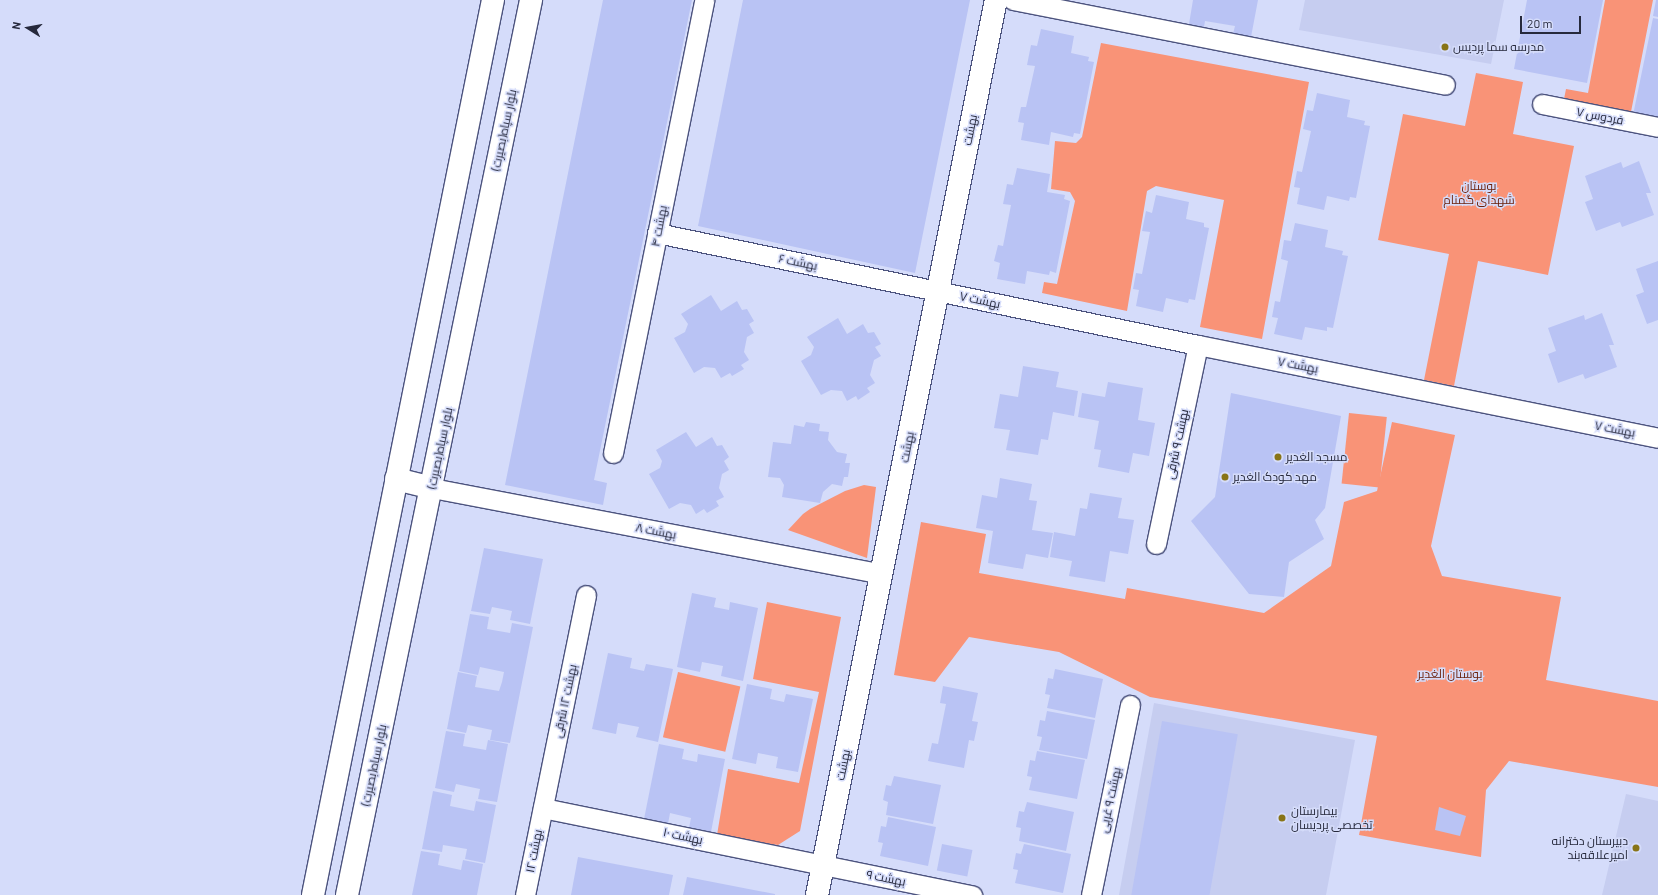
<!DOCTYPE html>
<html>
<head>
<meta charset="utf-8">
<style>
	body { margin:0 }
	#map { position:relative; width:1658px; height:895px; overflow:hidden; background:#d5dcfa; font-family:Barlow,Cairo,sans-serif }
	div>[style] { position:absolute }
	[style*='--x'] { left:calc(var(--x)*1px); top:calc(var(--y)*1px); width:calc(var(--w)*1px); rotate:calc(var(--a)*1deg) }
	.built>* { inset:0; background:#c6cdf0 }
	.green>* { inset:0; background:#f99377; transform-origin:0 0 }
	.building>* { inset:0; background:#b9c3f4; transform-origin:0 0 }
	.roads { filter:drop-shadow(1px 0 #4c537e) drop-shadow(-1px 0 #4c537e) drop-shadow(0 1px #4c537e) drop-shadow(0 -1px #4c537e) }
	.street>* { height:19px; margin:-9.5px; padding:0 9.5px; transform-origin:9.5px; border-radius:9.5px; background:#fff }
	.secondary>* { height:22px; margin:-11px; padding:0 11px; transform-origin:11px; border-radius:11px; background:#fff }
	.dots>* { width:11px; height:11px; translate:-50% -50%; box-sizing:border-box; border:2px solid #d5dcfa; border-radius:50% }
	span { translate:-50% -50%; white-space:nowrap; text-align:center; line-height:1.15; -webkit-text-stroke:3px #d5dcfa; paint-order:stroke }
	.poi-label { font-size:12px; color:#26293c }
	.left { translate:0 -50%; text-align:left }
	.right { translate:-100% -50%; text-align:right }
	.street-label { font-size:12px; color:#26293c }
	.park-label { font-size:12px; color:#6b1f09 }
	.north { position:absolute; left:8px; top:8px; width:40px; height:40px; -webkit-text-stroke:3px #d5dcfa; paint-order:stroke; rotate:281deg; font-size:11px; font-weight:700; line-height:16px; text-align:center; color:#26293c }
	.north::after { content:''; display:block; margin:auto; width:14px; height:18px; background:#26293c; clip-path:polygon(50% 0,100% 100%,50% 72%,0 100%) }
	.scale { position:absolute; left:1520px; top:16px; width:61px; height:18px; box-sizing:border-box; border:2px solid #26293c; border-top:0; padding-left:5px; font-size:12px; line-height:14px; white-space:nowrap; color:#26293c; -webkit-text-stroke:3px #d5dcfa; paint-order:stroke }
</style>
</head>
<body>
<div id="map">
	<div class="built">
		<i style="clip-path:polygon(1305px 0,1504px 0,1491px 64px,1299px 30px)"></i>
		<i style="clip-path:polygon(1154px 703px,1355px 740px,1326px 895px,1119px 895px)"></i>
		<i style="clip-path:polygon(1626px 794px,1658px 801px,1658px 895px,1602px 895px)"></i>
	</div>
	<div class="green">
		<i style="clip-path:polygon(1605px 0,1653px 0,1629px 122px,1562px 109px,1566px 89px,1588px 93px)"></i>
		<i style="clip-path:polygon(1101px 43px,1309px 82px,1262px 339px,1200px 327px,1224px 200px,1156px 186px,1147px 191px,1127px 311px,1042px 293px,1044px 282px,1057px 284px,1075px 201px,1070px 192px,1051px 189px,1055px 141px,1076px 143px,1082px 137px)"></i>
		<i style="clip-path:polygon(1476px 73px,1523px 82px,1513px 134px,1574px 146px,1548px 275px,1478px 261px,1454px 386px,1424px 380px,1449px 254px,1378px 240px,1403px 114px,1465px 126px)"></i>
		<i style="left:1349px;top:413px;width:38px;height:71px;rotate:6deg"></i>
		<i style="clip-path:polygon(1392px 422px,1455px 435px,1431px 546px,1442px 576px,1561px 597px,1546px 680px,1658px 701px,1658px 787px,1509px 761px,1486px 790px,1481px 857px,1359px 835px,1377px 736px,1150px 697px,1059px 652px,969px 637px,935px 682px,894px 675px,921px 522px,986px 534px,979px 573px,1125px 599px,1127px 588px,1264px 613px,1331px 566px,1344px 502px,1377px 491px)"></i>
		<i style="clip-path:polygon(864px 485px,876px 487px,867px 558px,788px 530px,803px 514px,810px 509px,845px 491px)"></i>
		<i style="clip-path:polygon(767px 602px,841px 617px,800px 831px,778px 845px,717px 835px,728px 769px,799px 783px,819px 692px,753px 679px)"></i>
		<i style="left:678px;top:672px;width:64px;height:67px;rotate:13deg"></i>
	</div>
	<div class="building">
		<i style="clip-path:polygon(603px 0,692px 0,594px 480px,607px 483px,603px 505px,505px 485px)"></i>
		<i style="clip-path:polygon(743px 0,970px 0,915px 273px,698px 226px)"></i>
		<i style="clip-path:polygon(1193px 0,1258px 0,1251px 37px,1233px 34px,1235px 26px,1205px 21px,1204px 27px,1189px 24px)"></i>
		<i style="clip-path:polygon(1527px 0,1603px 0,1587px 83px,1514px 69px)"></i>
		<i style="clip-path:polygon(1656px 0,1658px 0,1658px 17px,1653px 16px)"></i>
		<i style="clip-path:polygon(1653px 18px,1658px 19px,1658px 125px,1632px 120px)"></i>
		<i style="clip-path:polygon(1041px 29px,1074px 36px,1071px 53px,1089px 57px,1088px 61px,1094px 62px,1080px 134px,1074px 133px,1073px 137px,1051px 132px,1049px 145px,1021px 140px,1024px 123px,1018px 122px,1021px 107px,1026px 107px,1035px 66px,1027px 65px,1031px 45px,1037px 46px)"></i>
		<i style="clip-path:polygon(1317px 93px,1350px 100px,1347px 117px,1365px 121px,1364px 125px,1370px 126px,1356px 198px,1350px 197px,1349px 201px,1327px 196px,1324px 210px,1297px 204px,1300px 188px,1294px 187px,1297px 171px,1302px 172px,1311px 131px,1303px 129px,1307px 110px,1313px 111px)"></i>
		<i style="clip-path:polygon(1639px 161px,1651px 193px,1646px 193px,1654px 215px,1622px 227px,1620px 222px,1596px 231px,1585px 202px,1593px 199px,1585px 176px,1621px 162px,1623px 168px)"></i>
		<i style="clip-path:polygon(1017px 168px,1050px 174px,1047px 192px,1065px 195px,1064px 199px,1070px 201px,1056px 273px,1050px 271px,1049px 275px,1027px 271px,1025px 284px,997px 279px,1000px 263px,994px 261px,998px 245px,1003px 246px,1011px 205px,1003px 204px,1007px 184px,1013px 185px)"></i>
		<i style="clip-path:polygon(1156px 195px,1189px 202px,1186px 219px,1204px 223px,1204px 227px,1209px 228px,1195px 300px,1189px 299px,1188px 303px,1166px 298px,1163px 312px,1136px 306px,1139px 290px,1133px 289px,1136px 273px,1142px 274px,1150px 232px,1142px 231px,1146px 211px,1152px 213px)"></i>
		<i style="clip-path:polygon(1295px 223px,1328px 230px,1325px 247px,1343px 251px,1342px 255px,1348px 256px,1333px 328px,1327px 327px,1327px 331px,1305px 327px,1302px 340px,1274px 334px,1278px 318px,1272px 317px,1275px 301px,1280px 302px,1288px 261px,1281px 259px,1284px 240px,1291px 241px)"></i>
		<i style="clip-path:polygon(1658px 261px,1658px 320px,1647px 324px,1636px 295px,1644px 292px,1636px 269px)"></i>
		<i style="clip-path:polygon(711px 295px,721px 311px,737px 301px,742px 310px,747px 309px,754px 321px,749px 324px,754px 333px,747px 337px,744px 352px,749px 360px,741px 365px,744px 369px,732px 376px,730px 373px,721px 378px,715px 368px,704px 367px,694px 373px,674px 338px,685px 332px,688px 324px,681px 314px)"></i>
		<i style="clip-path:polygon(1602px 313px,1614px 345px,1609px 345px,1617px 367px,1585px 379px,1583px 374px,1558px 383px,1548px 354px,1556px 351px,1548px 328px,1584px 315px,1585px 320px)"></i>
		<i style="clip-path:polygon(838px 318px,847px 334px,863px 324px,868px 333px,874px 332px,881px 344px,875px 347px,881px 356px,874px 360px,870px 375px,875px 383px,867px 388px,870px 392px,858px 400px,856px 396px,847px 401px,842px 391px,831px 390px,821px 395px,801px 361px,811px 355px,814px 347px,807px 337px)"></i>
		<i style="clip-path:polygon(1023px 366px,1059px 372px,1056px 387px,1078px 391px,1074px 416px,1053px 412px,1048px 440px,1041px 439px,1038px 455px,1006px 450px,1010px 430px,994px 428px,1000px 394px,1018px 397px)"></i>
		<i style="clip-path:polygon(1108px 382px,1143px 388px,1138px 420px,1155px 423px,1149px 456px,1133px 453px,1129px 473px,1098px 467px,1101px 450px,1094px 449px,1099px 421px,1078px 417px,1082px 393px,1105px 397px)"></i>
		<i style="clip-path:polygon(1231px 393px,1341px 416px,1325px 508px,1315px 520px,1324px 539px,1289px 562px,1284px 597px,1249px 594px,1191px 521px,1215px 497px)"></i>
		<i style="clip-path:polygon(806px 422px,820px 424px,819px 431px,829px 432px,828px 440px,837px 452px,847px 454px,845px 463px,850px 463px,848px 477px,844px 477px,842px 486px,832px 484px,823px 492px,820px 503px,782px 497px,784px 485px,780px 478px,768px 477px,773px 442px,791px 444px,794px 425px,804px 427px)"></i>
		<i style="clip-path:polygon(686px 432px,696px 447px,712px 437px,717px 446px,722px 445px,729px 457px,724px 461px,729px 470px,722px 474px,719px 488px,724px 497px,716px 501px,719px 506px,707px 513px,704px 509px,696px 514px,691px 505px,680px 503px,669px 509px,649px 474px,660px 468px,662px 461px,656px 450px)"></i>
		<i style="clip-path:polygon(1000px 478px,1032px 484px,1029px 500px,1037px 501px,1032px 530px,1053px 533px,1048px 558px,1026px 554px,1023px 569px,988px 563px,993px 531px,976px 528px,982px 495px,997px 498px)"></i>
		<i style="clip-path:polygon(1090px 493px,1122px 498px,1118px 518px,1134px 520px,1128px 554px,1110px 551px,1105px 582px,1069px 576px,1072px 561px,1050px 557px,1054px 532px,1075px 536px,1080px 508px,1087px 509px)"></i>
		<i style="clip-path:polygon(484px 548px,543px 559px,530px 624px,510px 620px,512px 611px,492px 607px,490px 614px,471px 611px)"></i>
		<i style="clip-path:polygon(692px 593px,716px 598px,714px 607px,729px 610px,730px 602px,758px 608px,743px 681px,721px 676px,723px 666px,702px 662px,700px 672px,677px 667px)"></i>
		<i style="clip-path:polygon(470px 614px,489px 617px,487px 629px,510px 633px,512px 623px,533px 627px,510px 743px,490px 740px,492px 730px,468px 725px,466px 733px,447px 729px,458px 672px,477px 676px,475px 687px,499px 691px,502px 682px,504px 672px,480px 667px,478px 675px,459px 671px)"></i>
		<i style="clip-path:polygon(608px 653px,632px 658px,630px 668px,644px 671px,646px 664px,673px 669px,658px 742px,636px 737px,639px 727px,618px 723px,616px 734px,592px 729px)"></i>
		<i style="clip-path:polygon(1055px 669px,1103px 679px,1095px 718px,1047px 708px,1050px 695px,1045px 694px,1048px 678px,1053px 679px)"></i>
		<i style="clip-path:polygon(747px 684px,772px 689px,770px 699px,784px 702px,786px 694px,813px 699px,798px 772px,776px 768px,778px 757px,758px 753px,756px 764px,732px 759px)"></i>
		<i style="clip-path:polygon(943px 686px,978px 693px,972px 721px,978px 722px,974px 741px,969px 740px,964px 768px,928px 761px,932px 743px,938px 744px,946px 704px,940px 703px)"></i>
		<i style="clip-path:polygon(1047px 711px,1095px 720px,1087px 759px,1039px 750px,1042px 737px,1037px 736px,1040px 720px,1045px 721px)"></i>
		<i style="left:1162px;top:721px;width:77px;height:177px;rotate:10deg"></i>
		<i style="clip-path:polygon(446px 731px,465px 734px,463px 746px,486px 750px,488px 740px,508px 744px,497px 802px,478px 799px,480px 789px,456px 784px,454px 792px,435px 788px)"></i>
		<i style="clip-path:polygon(659px 744px,684px 749px,682px 759px,697px 762px,698px 754px,725px 759px,711px 832px,689px 828px,691px 818px,670px 813px,668px 824px,644px 819px)"></i>
		<i style="clip-path:polygon(1037px 751px,1085px 760px,1077px 799px,1029px 790px,1032px 777px,1027px 776px,1030px 760px,1035px 761px)"></i>
		<i style="clip-path:polygon(894px 776px,941px 785px,933px 824px,886px 815px,888px 802px,883px 800px,886px 785px,891px 786px)"></i>
		<i style="clip-path:polygon(433px 791px,452px 795px,450px 806px,474px 811px,476px 801px,496px 805px,485px 863px,465px 859px,467px 849px,443px 845px,442px 852px,422px 849px)"></i>
		<i style="clip-path:polygon(1027px 802px,1074px 812px,1066px 851px,1019px 841px,1021px 828px,1016px 827px,1019px 811px,1024px 812px)"></i>
		<i style="clip-path:polygon(1439px 807px,1466px 816px,1460px 836px,1435px 830px)"></i>
		<i style="clip-path:polygon(888px 817px,936px 827px,928px 866px,880px 856px,883px 843px,878px 842px,881px 826px,886px 827px)"></i>
		<i style="left:942px;top:844px;width:31px;height:27px;rotate:11deg"></i>
		<i style="clip-path:polygon(1024px 844px,1071px 854px,1063px 893px,1015px 883px,1018px 870px,1013px 869px,1016px 853px,1021px 854px)"></i>
		<i style="clip-path:polygon(421px 851px,440px 854px,438px 865px,461px 870px,463px 860px,483px 864px,477px 895px,412px 895px)"></i>
		<i style="clip-path:polygon(578px 857px,673px 875px,669px 895px,571px 895px)"></i>
		<i style="clip-path:polygon(687px 877px,775px 894px,775px 895px,683px 895px)"></i>
	</div>
	<div class="roads">
		<div class="street">
			<i style="--x:1013;--y:0;--w:440;--a:11.1"></i>
			<i style="--x:1542;--y:104;--w:118;--a:11.2"></i>
			<i style="--x:657;--y:233;--w:552;--a:11.7"></i>
			<i style="--x:1198;--y:345;--w:469;--a:11.4"></i>
			<i style="--x:613;--y:453;--w:462;--a:-78.6"></i>
			<i style="--x:432;--y:488;--w:457;--a:10.8"></i>
			<i style="--x:1156;--y:544;--w:203;--a:-78.1"></i>
			<i style="--x:543;--y:808;--w:438;--a:11.5"></i>
			<i style="--x:525;--y:895;--w:306;--a:-78.5"></i>
			<i style="--x:1091;--y:895;--w:194;--a:-78.4"></i>
		</div>
		<div class="secondary">
			<i style="--x:396;--y:479;--w:37;--a:14"></i>
			<i style="--x:313;--y:895;--w:913;--a:-78.63"></i>
			<i style="--x:347;--y:895;--w:914;--a:-78.38"></i>
			<i style="--x:817;--y:895;--w:913;--a:-78.69"></i>
		</div>
	</div>
	<div class="dots">
		<i style="left:1445px;top:47px;background:#887417"></i>
		<i style="left:1278px;top:457px;background:#887417"></i>
		<i style="left:1225px;top:477px;background:#887417"></i>
		<i style="left:1282px;top:818px;background:#887417"></i>
		<i style="left:1636px;top:848px;background:#887417"></i>
	</div>
	<div class="poi-label">
		<span class="left" style="left:1453px;top:47px">مدرسه سما پردیس</span>
		<span class="left" style="left:1286px;top:457px">مسجد الغدیر</span>
		<span class="left" style="left:1233px;top:477px">مهد کودک الغدیر</span>
		<span class="left" style="left:1291px;top:818px">بیمارستان<br>تخصصی پردیسان</span>
		<span class="right" style="left:1628px;top:848px">دبیرستان دخترانه<br>امیرعلاقه‌بند</span>
	</div>
	<div class="street-label">
		<span style="left:1600px;top:116px;rotate:11deg">فردوس ۷</span>
		<span style="left:504px;top:130px;rotate:-78deg">بلوار سپاه(بصیرت)</span>
		<span style="left:970px;top:130px;rotate:-79deg">بهشت</span>
		<span style="left:659px;top:226px;rotate:-79deg">بهشت ۴</span>
		<span style="left:798px;top:262px;rotate:12deg">بهشت ۶</span>
		<span style="left:980px;top:300px;rotate:12deg">بهشت ۷</span>
		<span style="left:1298px;top:365px;rotate:11deg">بهشت ۷</span>
		<span style="left:1615px;top:429px;rotate:11deg">بهشت ۷</span>
		<span style="left:1177px;top:444px;rotate:-78deg">بهشت ۹ شرقی</span>
		<span style="left:907px;top:447px;rotate:-79deg">بهشت</span>
		<span style="left:440px;top:448px;rotate:-78deg">بلوار سپاه(بصیرت)</span>
		<span style="left:656px;top:531px;rotate:11deg">بهشت ۸</span>
		<span style="left:565px;top:701px;rotate:-78deg">بهشت ۱۲ شرقی</span>
		<span style="left:374px;top:765px;rotate:-78deg">بلوار سپاه(بصیرت)</span>
		<span style="left:843px;top:765px;rotate:-79deg">بهشت</span>
		<span style="left:1110px;top:800px;rotate:-78deg">بهشت ۹ غربی</span>
		<span style="left:683px;top:836px;rotate:12deg">بهشت ۱۰</span>
		<span style="left:534px;top:851px;rotate:-79deg">بهشت ۱۲</span>
		<span style="left:886px;top:878px;rotate:11deg">بهشت ۹</span>
	</div>
	<div class="park-label">
		<span style="left:1479px;top:193px">بوستان<br>شهدای گمنام</span>
		<span style="left:1450px;top:674px">بوستان الغدیر</span>
	</div>
	<div class="north">N</div>
	<div class="scale">20 m</div>
</div>
</body>
</html>
